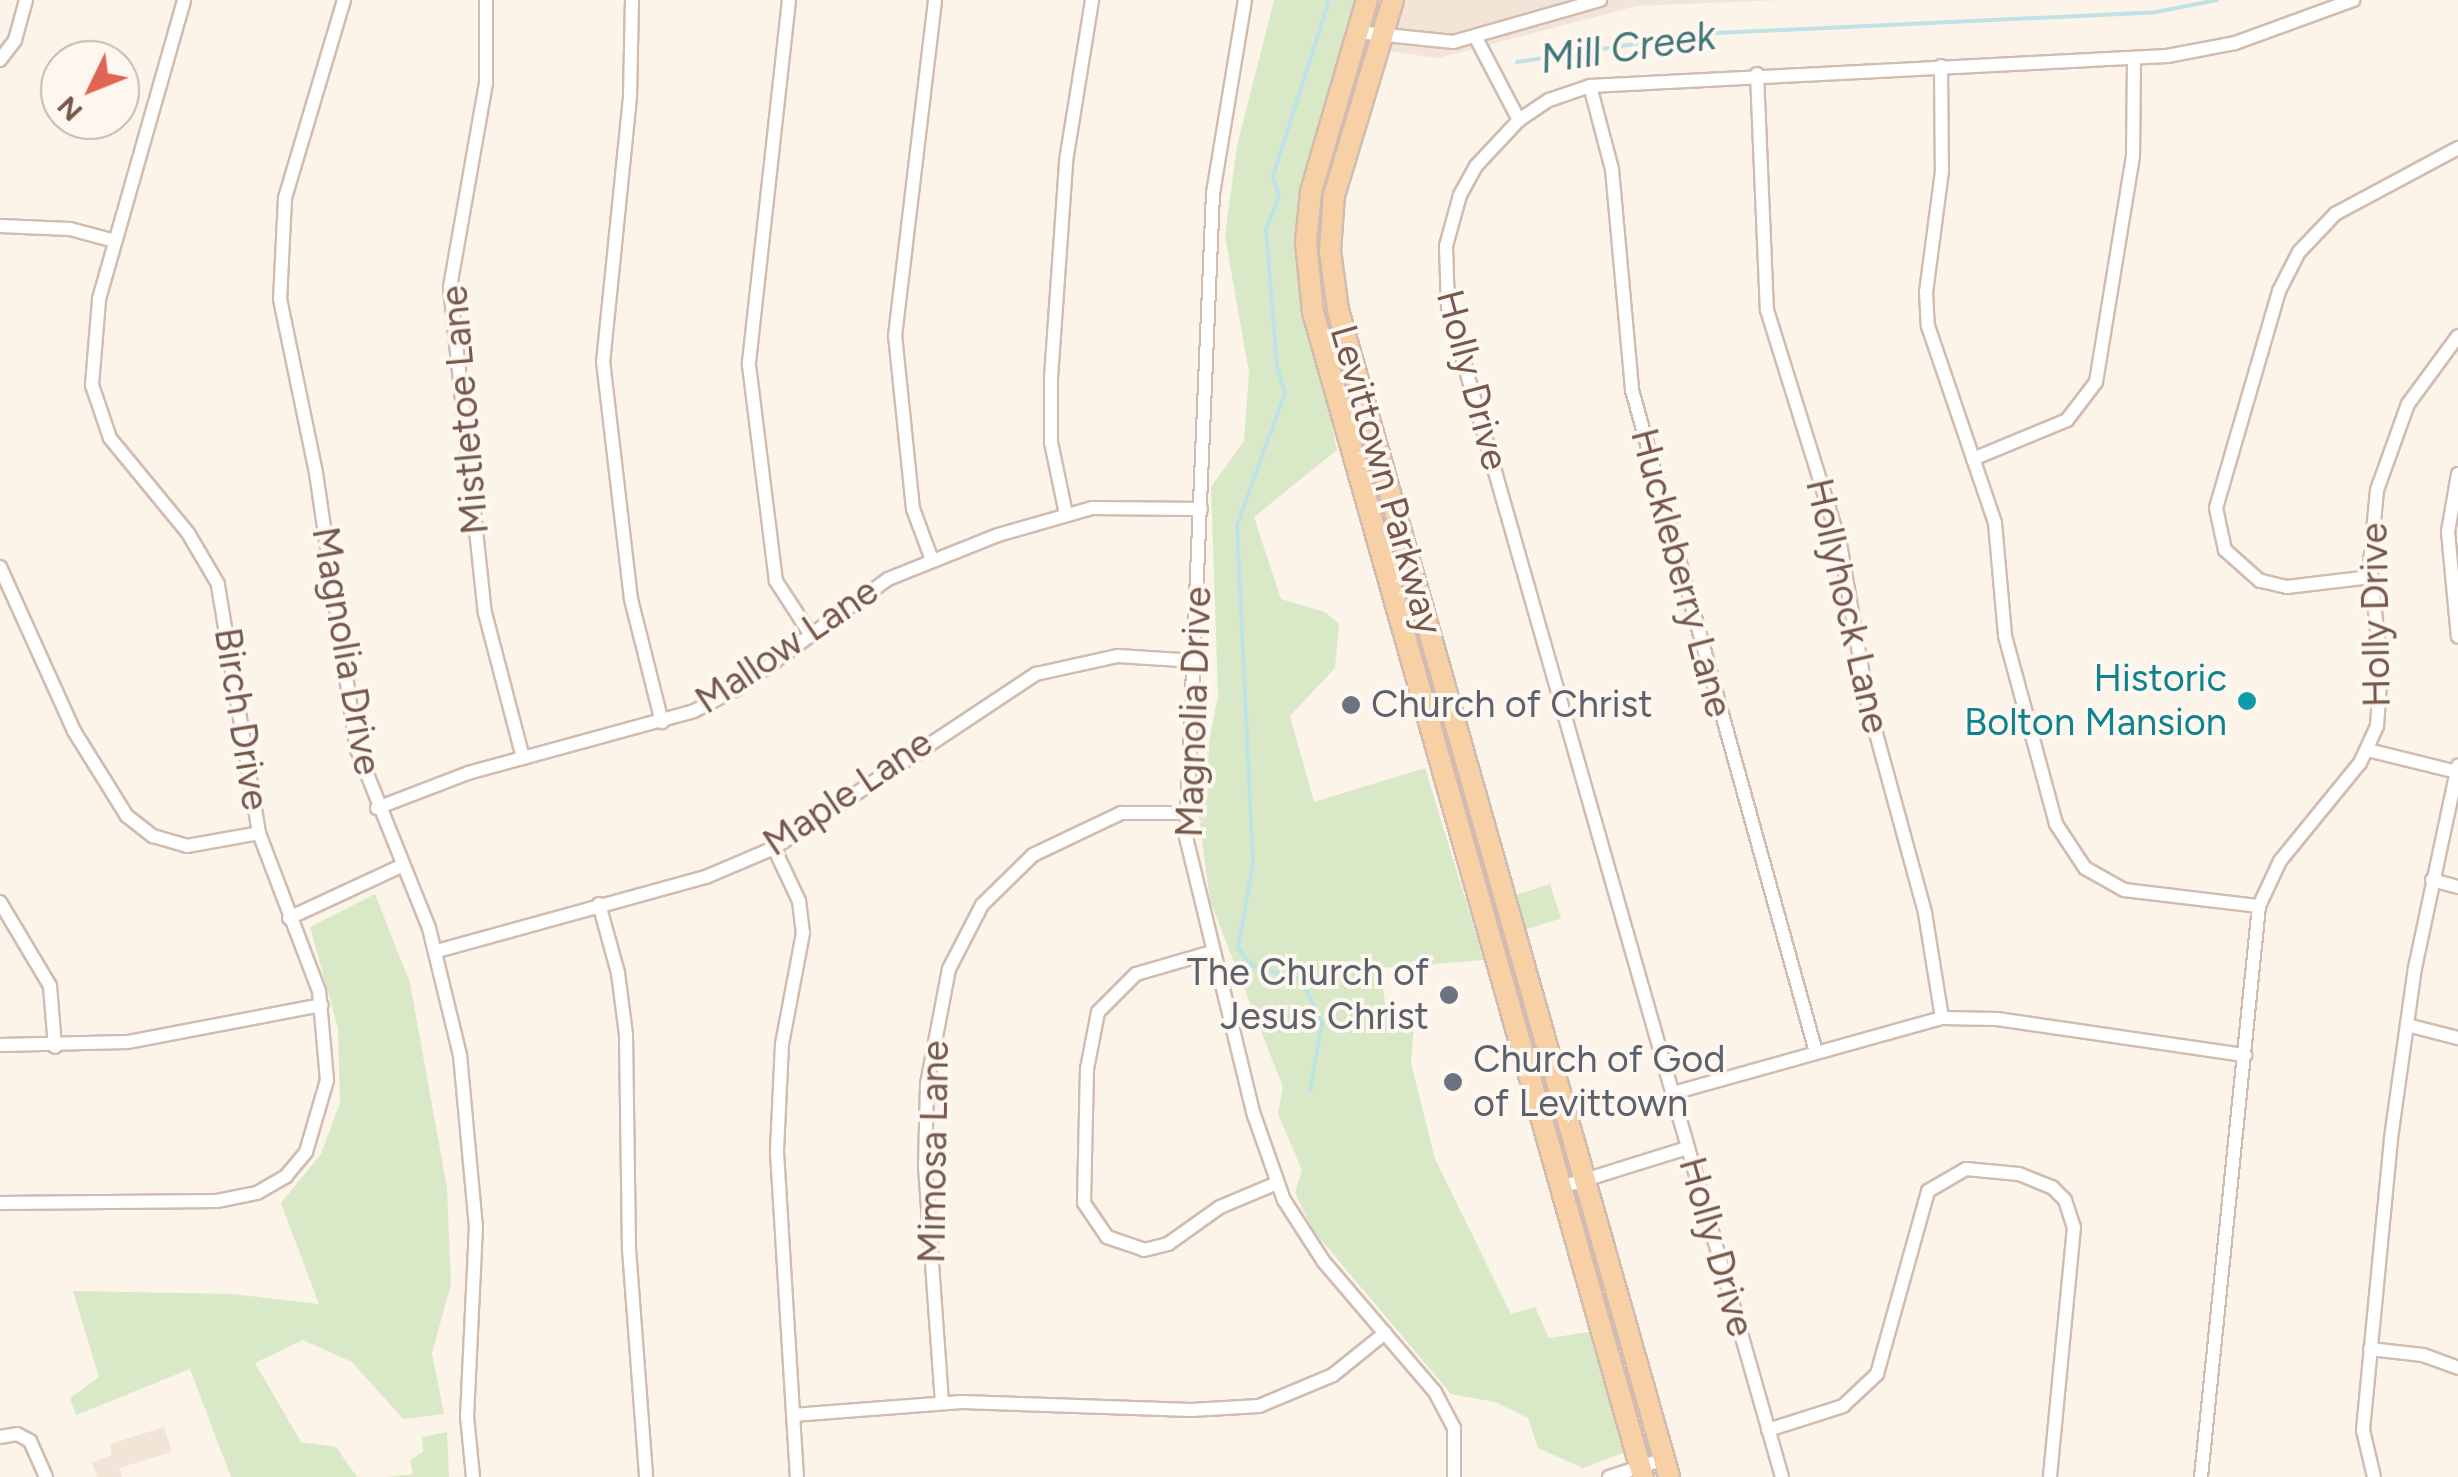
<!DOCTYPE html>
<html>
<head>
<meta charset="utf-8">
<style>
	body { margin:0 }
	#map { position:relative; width:2458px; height:1477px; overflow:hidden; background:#fcf3e9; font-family:Figtree,sans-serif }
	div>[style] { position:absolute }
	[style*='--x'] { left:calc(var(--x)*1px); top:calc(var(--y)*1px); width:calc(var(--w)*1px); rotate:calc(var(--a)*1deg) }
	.residential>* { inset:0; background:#f3e4d8 }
	.green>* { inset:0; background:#d9e9c8; transform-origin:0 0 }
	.stream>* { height:4px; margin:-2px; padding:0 2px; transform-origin:2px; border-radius:2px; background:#bee3e5 }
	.roads { filter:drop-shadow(2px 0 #d0bcb1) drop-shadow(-2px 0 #d0bcb1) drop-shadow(0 2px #d0bcb1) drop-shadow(0 -2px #d0bcb1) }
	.street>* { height:12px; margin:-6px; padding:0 6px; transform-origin:6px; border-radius:6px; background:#fff }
	.primary>* { height:20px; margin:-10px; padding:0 10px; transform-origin:10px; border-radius:10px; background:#f7d0a5 }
	.dots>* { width:28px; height:28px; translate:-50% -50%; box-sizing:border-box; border:5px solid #fef7f0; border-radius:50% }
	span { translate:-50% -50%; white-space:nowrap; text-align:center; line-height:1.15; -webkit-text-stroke:8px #fef7f0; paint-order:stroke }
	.street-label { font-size:38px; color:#76584d }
	.culture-label { font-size:38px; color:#0d838f }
	.right { translate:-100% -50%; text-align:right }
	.worship-label { font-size:38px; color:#5b616d }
	.left { translate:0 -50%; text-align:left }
	.water-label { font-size:40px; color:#41767a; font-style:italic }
	.north { position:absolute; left:40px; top:40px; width:100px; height:100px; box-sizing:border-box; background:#fef7f0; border:2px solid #c8b7af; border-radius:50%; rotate:227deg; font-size:28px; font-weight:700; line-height:40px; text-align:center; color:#76584d }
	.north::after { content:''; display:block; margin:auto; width:35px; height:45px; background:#e06554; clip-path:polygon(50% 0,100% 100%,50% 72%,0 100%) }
</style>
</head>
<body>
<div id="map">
	<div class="residential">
		<i style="clip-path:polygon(1338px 0,1780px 0,1637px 6px,1438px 58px,1335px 44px)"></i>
		<i style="clip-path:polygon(164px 1427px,172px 1452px,119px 1468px,122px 1477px,97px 1477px,92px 1462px,112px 1455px,110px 1444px)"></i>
	</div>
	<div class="green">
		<i style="clip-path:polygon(1274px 0,1359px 0,1323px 113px,1299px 275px,1337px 450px,1254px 517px,1281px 599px,1325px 612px,1339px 624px,1335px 668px,1290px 716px,1314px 802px,1425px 768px,1484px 960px,1381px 968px,1388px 1031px,1414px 1023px,1411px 1063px,1435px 1159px,1511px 1314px,1535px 1307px,1549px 1338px,1589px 1332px,1626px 1452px,1583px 1468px,1538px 1448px,1528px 1418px,1495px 1402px,1451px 1394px,1312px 1229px,1295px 1193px,1302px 1170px,1278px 1114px,1283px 1087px,1210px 901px,1197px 803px,1218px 696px,1211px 487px,1244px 441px,1249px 373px,1225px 236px,1237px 146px)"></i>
		<i style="left:1550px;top:884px;width:36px;height:39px;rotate:72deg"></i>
		<i style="clip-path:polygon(375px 894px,410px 983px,447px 1188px,451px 1284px,432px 1353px,444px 1414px,403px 1419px,352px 1362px,303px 1340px,255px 1363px,301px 1442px,336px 1447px,357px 1477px,231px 1477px,190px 1369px,76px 1415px,70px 1398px,99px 1377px,73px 1291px,232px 1294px,319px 1304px,281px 1203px,321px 1154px,340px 1103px,338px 1028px,310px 927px)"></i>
		<i style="clip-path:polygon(447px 1432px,449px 1477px,386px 1477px,413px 1474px,410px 1460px,423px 1452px,422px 1437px)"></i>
	</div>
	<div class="stream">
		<i style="--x:1517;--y:62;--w:182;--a:-8.8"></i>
		<i style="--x:1697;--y:34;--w:460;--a:-2.7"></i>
		<i style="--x:2156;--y:12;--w:62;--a:-11.1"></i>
		<i style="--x:1310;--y:1091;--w:69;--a:-80"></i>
		<i style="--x:1322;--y:1023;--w:47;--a:-114.9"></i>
		<i style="--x:1302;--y:980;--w:51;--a:-164.1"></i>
		<i style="--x:1253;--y:966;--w:23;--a:-130"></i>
		<i style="--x:1238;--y:948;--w:85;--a:-79.9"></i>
		<i style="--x:1253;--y:864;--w:339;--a:-92.7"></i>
		<i style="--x:1237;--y:525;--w:140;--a:-70"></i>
		<i style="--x:1285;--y:393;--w:28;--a:-107"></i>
		<i style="--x:1277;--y:366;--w:137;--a:-94.6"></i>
		<i style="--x:1266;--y:229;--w:35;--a:-68"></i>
		<i style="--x:1279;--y:197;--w:22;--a:-106"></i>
		<i style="--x:1273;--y:176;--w:185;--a:-72.3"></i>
	</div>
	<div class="roads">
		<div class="street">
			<i style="--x:344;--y:0;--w:207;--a:106.6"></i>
			<i style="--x:285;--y:198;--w:101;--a:92.8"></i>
			<i style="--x:280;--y:299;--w:178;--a:78.3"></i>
			<i style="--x:316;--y:473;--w:279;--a:81.6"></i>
			<i style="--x:357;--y:749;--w:193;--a:68.1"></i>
			<i style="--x:429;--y:928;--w:131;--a:76.3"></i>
			<i style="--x:460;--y:1055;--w:172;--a:84.7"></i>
			<i style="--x:476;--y:1226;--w:190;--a:92.7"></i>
			<i style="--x:467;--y:1416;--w:61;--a:84.4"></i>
			<i style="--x:486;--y:0;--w:83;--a:90"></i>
			<i style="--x:486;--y:83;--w:207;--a:100"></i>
			<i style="--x:450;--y:287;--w:328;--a:83.9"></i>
			<i style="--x:485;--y:613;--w:150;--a:75.3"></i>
			<i style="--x:632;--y:0;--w:97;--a:91.2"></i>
			<i style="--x:630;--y:97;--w:265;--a:95.8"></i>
			<i style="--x:603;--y:361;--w:240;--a:83.3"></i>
			<i style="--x:631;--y:599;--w:127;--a:75.9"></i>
			<i style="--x:789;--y:0;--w:367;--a:96.3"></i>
			<i style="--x:749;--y:365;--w:218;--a:82.9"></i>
			<i style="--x:776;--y:581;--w:64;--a:57.1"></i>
			<i style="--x:1245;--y:0;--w:196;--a:99.4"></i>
			<i style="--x:1213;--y:193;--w:645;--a:92.4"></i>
			<i style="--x:1186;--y:837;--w:286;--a:76.3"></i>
			<i style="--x:1254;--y:1115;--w:90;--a:70.6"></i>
			<i style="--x:1284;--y:1200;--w:74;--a:57.2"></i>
			<i style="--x:1324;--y:1262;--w:171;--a:49.5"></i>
			<i style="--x:1435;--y:1392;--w:41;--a:62.2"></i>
			<i style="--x:1454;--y:1428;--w:49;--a:90"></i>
			<i style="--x:1357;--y:32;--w:97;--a:5.9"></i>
			<i style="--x:1453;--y:42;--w:153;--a:-15.9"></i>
			<i style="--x:1475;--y:36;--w:95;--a:62.4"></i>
			<i style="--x:0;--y:60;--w:25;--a:-53"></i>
			<i style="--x:15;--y:40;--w:41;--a:-74.6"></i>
			<i style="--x:1941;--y:66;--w:105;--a:89.5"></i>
			<i style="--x:1942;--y:171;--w:122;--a:97.5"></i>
			<i style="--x:1926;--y:292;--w:34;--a:87"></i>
			<i style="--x:1928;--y:326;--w:208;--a:71.2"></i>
			<i style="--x:1995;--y:523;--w:113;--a:84.9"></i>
			<i style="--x:2005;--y:636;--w:195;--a:74.8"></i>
			<i style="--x:2056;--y:824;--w:53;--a:56.6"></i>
			<i style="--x:2085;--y:868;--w:45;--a:29.4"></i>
			<i style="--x:2124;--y:890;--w:136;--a:6.8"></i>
			<i style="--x:1757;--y:74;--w:236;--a:87.6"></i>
			<i style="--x:1767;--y:310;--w:245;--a:72.7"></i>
			<i style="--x:1840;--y:544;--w:162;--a:80.1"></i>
			<i style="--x:1868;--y:704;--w:217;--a:74.7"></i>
			<i style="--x:1925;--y:913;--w:106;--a:80.8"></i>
			<i style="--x:1590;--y:86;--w:86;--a:75.2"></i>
			<i style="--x:1612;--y:169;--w:222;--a:84.8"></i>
			<i style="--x:1632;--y:390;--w:687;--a:74.47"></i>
			<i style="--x:0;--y:226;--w:70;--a:2.5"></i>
			<i style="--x:70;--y:229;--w:47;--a:14.9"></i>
			<i style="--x:1973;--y:459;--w:102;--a:-22.5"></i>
			<i style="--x:2067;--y:420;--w:48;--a:-52.7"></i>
			<i style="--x:2096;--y:382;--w:229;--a:-80.7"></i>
			<i style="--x:2133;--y:156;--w:97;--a:-89.4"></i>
			<i style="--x:2458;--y:474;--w:59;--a:99.8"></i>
			<i style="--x:2448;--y:532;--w:105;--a:84.6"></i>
			<i style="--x:1066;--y:514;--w:74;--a:-101.8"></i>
			<i style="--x:1051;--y:442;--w:64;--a:-90"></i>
			<i style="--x:1051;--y:378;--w:218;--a:-86"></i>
			<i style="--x:1066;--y:161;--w:163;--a:-80.8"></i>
			<i style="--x:932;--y:560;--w:54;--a:-110.4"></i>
			<i style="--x:913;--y:509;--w:174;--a:-95.9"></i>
			<i style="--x:895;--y:336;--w:338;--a:-83.2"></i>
			<i style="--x:0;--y:567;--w:180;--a:65.7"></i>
			<i style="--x:74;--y:731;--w:100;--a:58.1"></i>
			<i style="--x:127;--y:816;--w:33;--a:38"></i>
			<i style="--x:153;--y:836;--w:35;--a:16"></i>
			<i style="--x:187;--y:846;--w:73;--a:-10.2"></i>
			<i style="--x:2371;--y:577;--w:85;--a:173.2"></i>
			<i style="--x:2287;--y:587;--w:28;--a:-167"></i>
			<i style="--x:2260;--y:581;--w:47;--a:-138.5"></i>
			<i style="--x:2225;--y:550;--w:43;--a:-102.1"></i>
			<i style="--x:2216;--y:508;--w:226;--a:-73.8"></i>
			<i style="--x:2279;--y:291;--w:44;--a:-62.9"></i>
			<i style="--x:2299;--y:252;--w:52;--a:-46.5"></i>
			<i style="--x:2335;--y:214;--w:140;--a:-28.2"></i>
			<i style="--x:2368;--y:750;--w:92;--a:13.9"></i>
			<i style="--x:377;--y:808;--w:97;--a:-21"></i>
			<i style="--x:468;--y:773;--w:234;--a:-15.3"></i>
			<i style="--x:694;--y:711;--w:50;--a:-27.6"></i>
			<i style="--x:738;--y:688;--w:185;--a:-36"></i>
			<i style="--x:888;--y:579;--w:118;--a:-21.8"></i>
			<i style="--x:998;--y:535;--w:98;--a:-16"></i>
			<i style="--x:1092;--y:508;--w:109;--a:0.5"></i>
			<i style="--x:774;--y:848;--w:59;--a:64.7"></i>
			<i style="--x:799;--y:901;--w:32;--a:83"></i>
			<i style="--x:803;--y:933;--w:113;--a:100.7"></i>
			<i style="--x:782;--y:1044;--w:108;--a:92.7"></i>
			<i style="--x:777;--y:1152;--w:326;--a:86.5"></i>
			<i style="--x:2432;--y:880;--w:27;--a:15"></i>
			<i style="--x:0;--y:902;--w:98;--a:59.2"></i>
			<i style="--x:50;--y:986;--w:61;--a:85.3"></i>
			<i style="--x:599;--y:904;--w:72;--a:74.6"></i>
			<i style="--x:618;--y:973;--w:63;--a:82.6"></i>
			<i style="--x:626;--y:1035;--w:214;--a:89.2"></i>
			<i style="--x:629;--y:1249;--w:229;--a:85.7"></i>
			<i style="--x:289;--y:918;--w:123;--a:-24.9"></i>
			<i style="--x:437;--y:951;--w:279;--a:-15.4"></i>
			<i style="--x:706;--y:877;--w:74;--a:-23.1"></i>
			<i style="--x:774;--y:848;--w:315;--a:-33.6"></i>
			<i style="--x:1036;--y:674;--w:84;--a:-12.4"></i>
			<i style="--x:1118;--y:656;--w:78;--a:3.7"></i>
			<i style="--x:1212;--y:952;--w:79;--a:163.9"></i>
			<i style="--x:1136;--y:974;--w:54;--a:135"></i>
			<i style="--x:1098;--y:1012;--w:58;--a:100.9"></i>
			<i style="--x:1087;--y:1069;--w:134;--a:91.3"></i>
			<i style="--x:1084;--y:1203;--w:41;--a:55.9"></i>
			<i style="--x:1107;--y:1237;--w:39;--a:19"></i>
			<i style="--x:1144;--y:1250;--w:25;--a:-14"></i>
			<i style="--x:1168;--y:1244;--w:64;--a:-35.4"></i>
			<i style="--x:1220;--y:1207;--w:62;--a:-22.8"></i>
			<i style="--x:2407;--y:1025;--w:53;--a:14.3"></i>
			<i style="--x:0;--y:1045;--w:128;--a:-1.3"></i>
			<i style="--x:128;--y:1042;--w:197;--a:-10.8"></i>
			<i style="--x:1673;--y:1093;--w:279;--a:-15.6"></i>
			<i style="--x:1942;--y:1018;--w:55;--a:1"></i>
			<i style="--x:1997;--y:1019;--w:251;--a:8.3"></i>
			<i style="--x:1562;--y:1187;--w:131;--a:-17.3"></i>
			<i style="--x:0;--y:1203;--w:217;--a:-0.5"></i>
			<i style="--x:217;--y:1201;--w:41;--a:-11.3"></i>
			<i style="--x:257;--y:1193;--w:34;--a:-30"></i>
			<i style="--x:286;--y:1176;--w:31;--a:-50"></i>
			<i style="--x:306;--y:1152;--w:75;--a:-73.7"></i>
			<i style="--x:327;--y:1080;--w:89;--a:-95.1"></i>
			<i style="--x:319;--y:991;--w:169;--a:-110.8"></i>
			<i style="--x:259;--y:833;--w:252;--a:-99.4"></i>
			<i style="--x:218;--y:584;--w:59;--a:-120.5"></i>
			<i style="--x:188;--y:533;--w:123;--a:-129.4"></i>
			<i style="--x:110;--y:438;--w:56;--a:-108.8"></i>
			<i style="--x:92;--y:385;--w:86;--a:-85.3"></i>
			<i style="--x:99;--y:299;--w:311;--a:-74.1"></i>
			<i style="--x:2370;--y:1349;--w:53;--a:6.5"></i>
			<i style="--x:2423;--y:1355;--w:37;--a:20"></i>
			<i style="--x:942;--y:1403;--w:236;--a:-94.1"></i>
			<i style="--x:925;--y:1168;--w:84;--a:-88.6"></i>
			<i style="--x:927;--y:1084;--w:117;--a:-79.2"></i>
			<i style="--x:949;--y:969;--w:72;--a:-62.7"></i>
			<i style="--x:982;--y:905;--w:71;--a:-44.4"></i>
			<i style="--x:1033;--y:855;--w:98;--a:-25.5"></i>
			<i style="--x:1121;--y:813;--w:65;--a:0"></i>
			<i style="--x:793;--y:1415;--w:169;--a:-4.4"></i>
			<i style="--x:962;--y:1402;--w:229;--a:2"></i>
			<i style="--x:1191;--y:1410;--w:68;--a:-3.4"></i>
			<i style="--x:1259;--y:1406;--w:80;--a:-22.7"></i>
			<i style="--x:1333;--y:1375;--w:67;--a:-38.9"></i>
			<i style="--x:1768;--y:1430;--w:79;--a:-17.7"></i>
			<i style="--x:1843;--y:1406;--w:47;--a:-43.3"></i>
			<i style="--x:1877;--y:1374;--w:190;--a:-74.4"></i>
			<i style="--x:1928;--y:1191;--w:44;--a:-30.1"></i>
			<i style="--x:1966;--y:1169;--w:53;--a:5.4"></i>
			<i style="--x:2019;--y:1174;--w:35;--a:22"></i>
			<i style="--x:2052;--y:1187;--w:18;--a:45"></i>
			<i style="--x:2065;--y:1200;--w:28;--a:72"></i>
			<i style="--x:2074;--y:1227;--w:251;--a:95.5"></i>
			<i style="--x:0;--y:1437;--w:17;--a:-10"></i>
			<i style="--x:17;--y:1434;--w:15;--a:28"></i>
			<i style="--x:30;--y:1441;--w:39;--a:66"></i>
			<i style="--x:1609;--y:1477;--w:58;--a:-18.1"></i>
			<i style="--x:1782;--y:1477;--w:1217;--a:-105.93"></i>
			<i style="--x:1448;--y:307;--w:61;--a:-91.9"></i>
			<i style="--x:1446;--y:246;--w:53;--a:-74.6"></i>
			<i style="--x:1460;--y:195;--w:33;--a:-61"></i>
			<i style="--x:1476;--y:166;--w:63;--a:-46.9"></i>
			<i style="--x:1519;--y:120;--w:36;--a:-34"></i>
			<i style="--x:1549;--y:100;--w:43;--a:-18.9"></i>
			<i style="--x:1590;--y:86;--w:578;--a:-2.98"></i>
			<i style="--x:2167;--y:56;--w:69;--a:-10.8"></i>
			<i style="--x:2235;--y:43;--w:126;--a:-20"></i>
			<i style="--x:2201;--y:1477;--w:574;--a:-84.2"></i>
			<i style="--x:2259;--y:906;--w:50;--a:-65"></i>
			<i style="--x:2280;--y:861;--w:127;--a:-50.8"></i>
			<i style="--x:2360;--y:763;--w:41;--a:-65.3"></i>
			<i style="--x:2377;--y:726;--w:57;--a:-86"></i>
			<i style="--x:2381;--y:669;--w:107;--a:-95.9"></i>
			<i style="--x:2370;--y:563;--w:73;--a:-84.5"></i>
			<i style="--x:2377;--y:490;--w:91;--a:-70.2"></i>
			<i style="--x:2408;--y:404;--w:84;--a:-53.7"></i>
			<i style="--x:2374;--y:1477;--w:48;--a:-103.2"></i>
			<i style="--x:2363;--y:1430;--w:293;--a:-84.5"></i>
			<i style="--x:2391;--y:1138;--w:172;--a:-82"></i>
			<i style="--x:2415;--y:968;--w:207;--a:-78"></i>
		</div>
		<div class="primary">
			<i style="--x:1367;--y:0;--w:200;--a:106.3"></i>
			<i style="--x:1311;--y:192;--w:50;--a:95.7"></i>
			<i style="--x:1306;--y:242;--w:70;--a:84.3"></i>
			<i style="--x:1313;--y:312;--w:1211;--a:74.18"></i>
			<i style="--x:1393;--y:0;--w:204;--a:106.8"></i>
			<i style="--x:1334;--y:195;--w:56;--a:94.1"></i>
			<i style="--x:1330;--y:251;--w:60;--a:82.3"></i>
			<i style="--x:1338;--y:310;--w:1213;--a:74.16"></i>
		</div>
	</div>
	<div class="dots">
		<i style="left:2247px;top:701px;background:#0f9aa8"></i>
		<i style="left:1351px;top:705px;background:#6b7280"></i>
		<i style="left:1449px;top:995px;background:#6b7280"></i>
		<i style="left:1453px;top:1082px;background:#6b7280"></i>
	</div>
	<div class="street-label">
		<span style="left:1472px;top:380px;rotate:75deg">Holly Drive</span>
		<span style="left:465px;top:410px;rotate:-95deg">Mistletoe Lane</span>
		<span style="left:1386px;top:480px;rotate:74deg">Levittown Parkway</span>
		<span style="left:1681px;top:573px;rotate:75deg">Huckleberry Lane</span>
		<span style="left:1847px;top:606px;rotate:77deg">Hollyhock Lane</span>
		<span style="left:2376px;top:615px;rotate:-91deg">Holly Drive</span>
		<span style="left:787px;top:646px;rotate:-34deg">Mallow Lane</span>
		<span style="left:346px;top:651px;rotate:80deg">Magnolia Drive</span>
		<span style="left:1194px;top:712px;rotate:-88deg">Magnolia Drive</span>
		<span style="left:241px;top:719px;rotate:81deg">Birch Drive</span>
		<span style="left:848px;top:793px;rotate:-34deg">Maple Lane</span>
		<span style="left:934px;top:1152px;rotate:-89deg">Mimosa Lane</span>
		<span style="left:1716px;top:1247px;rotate:74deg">Holly Drive</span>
	</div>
	<div class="culture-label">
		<span class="right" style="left:2227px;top:701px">Historic<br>Bolton Mansion</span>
	</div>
	<div class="worship-label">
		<span class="left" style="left:1371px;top:705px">Church of Christ</span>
		<span class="right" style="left:1429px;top:995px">The Church of<br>Jesus Christ</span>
		<span class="left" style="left:1473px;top:1082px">Church of God<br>of Levittown</span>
	</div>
	<div class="water-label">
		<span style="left:1628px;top:47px;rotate:-8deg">Mill Creek</span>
	</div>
	<div class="north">N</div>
</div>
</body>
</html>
